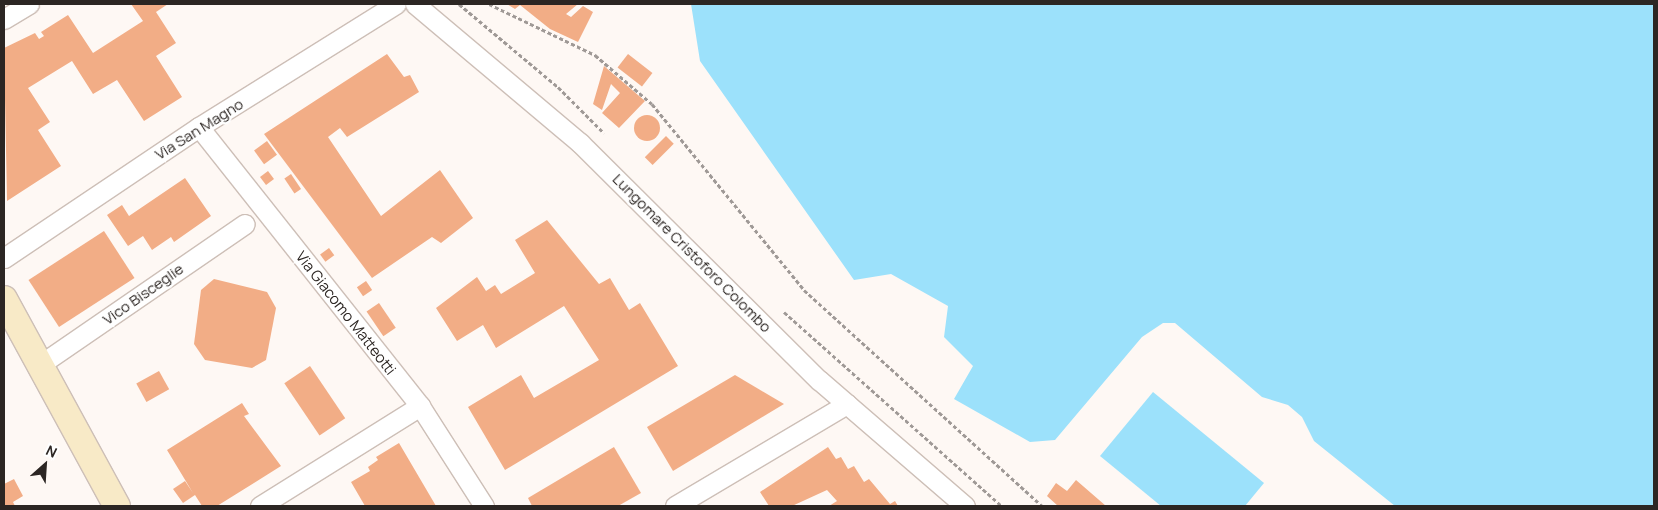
<!DOCTYPE html>
<html>
<head>
<meta charset="utf-8">
<style>
	body { margin:0 }
	#map { position:relative; width:1658px; height:510px; overflow:hidden; background:#fef8f4; font-family:Manrope,sans-serif }
	div>[style] { position:absolute }
	[style*='--x'] { left:calc(var(--x)*1px); top:calc(var(--y)*1px); width:calc(var(--w)*1px); rotate:calc(var(--a)*1deg) }
	.water>* { inset:0; background:#9ce1fb }
	.building>* { inset:0; background:#f2ad86; transform-origin:0 0 }
	.round { border-radius:50% }
	.path>* { height:3px; margin-top:-1.5px; transform-origin:0; background:repeating-linear-gradient(90deg,#9f9996 0 4px,transparent 0 6.5px) }
	.roads { filter:drop-shadow(1px 0 #cdbfb7) drop-shadow(-1px 0 #cdbfb7) drop-shadow(0 1px #cdbfb7) drop-shadow(0 -1px #cdbfb7) }
	.minor>* { height:19px; margin:-9.5px; padding:0 9.5px; transform-origin:9.5px; border-radius:9.5px; background:#fff }
	.secondary>* { height:26px; margin:-13px; padding:0 13px; transform-origin:13px; border-radius:13px; background:#f8eac7 }
	span { translate:-50% -50%; white-space:nowrap; text-align:center; line-height:1.15; -webkit-text-stroke:5px #fff; paint-order:stroke }
	.street-label { font-size:15px; color:#2c2623 }
	.frame { position:absolute; inset:0; border:5px solid #2c2623; pointer-events:none }
	.north { position:absolute; left:20px; top:440px; width:50px; height:50px; -webkit-text-stroke:4px #fff; paint-order:stroke; rotate:26deg; font-size:14px; font-weight:700; line-height:20px; text-align:center; color:#2c2623 }
	.north::after { content:''; display:block; margin:auto; width:18px; height:22px; background:#2c2623; clip-path:polygon(50% 0,100% 100%,50% 72%,0 100%) }
</style>
</head>
<body>
<div id="map">
	<div class="water">
		<i style="clip-path:polygon(691px 4px,1654px 4px,1654px 506px,1395px 506px,1314px 441px,1302px 417px,1288px 405px,1262px 397px,1175px 323px,1163px 323px,1142px 337px,1055px 440px,1030px 442px,954px 399px,973px 366px,944px 337px,948px 306px,891px 274px,854px 280px,700px 61px)"></i>
		<i style="clip-path:polygon(1153px 392px,1264px 483px,1245px 506px,1161px 506px,1100px 456px)"></i>
	</div>
	<div class="building">
		<i style="clip-path:polygon(131px 4px,168px 4px,156px 12px,176px 43px,156px 56px,182px 97px,144px 121px,117px 80px,93px 94px,72px 61px,28px 88px,50px 122px,38px 130px,61px 166px,7px 201px,4px 48px,35px 33px,39px 39px,44px 36px,41px 32px,68px 15px,93px 53px,143px 21px)"></i>
		<i style="clip-path:polygon(507px 4px,578px 4px,566px 14px,571px 17px,583px 6px,593px 12px,578px 42px,550px 29px,520px 5px,515px 9px)"></i>
		<i style="clip-path:polygon(387px 54px,404px 77px,410px 75px,419px 92px,347px 137px,340px 128px,328px 137px,381px 216px,440px 170px,473px 218px,441px 243px,432px 237px,372px 278px,264px 134px)"></i>
		<i style="left:628px;top:54px;width:31px;height:17px;rotate:38deg"></i>
		<i style="clip-path:polygon(604px 66px,645px 101px,619px 128px,602px 113px,620px 93px,611px 84px,602px 110px,593px 104px)"></i>
		<i class="round" style="left:634px;top:115px;width:26px;height:26px"></i>
		<i style="left:666px;top:136px;width:11px;height:30px;rotate:45deg"></i>
		<i style="left:267px;top:141px;width:17px;height:16px;rotate:54deg"></i>
		<i style="left:268px;top:171px;width:10px;height:10px;rotate:53deg"></i>
		<i style="left:291px;top:174px;width:18px;height:8px;rotate:56deg"></i>
		<i style="clip-path:polygon(185px 178px,211px 216px,174px 242px,171px 237px,152px 250px,143px 236px,128px 246px,107px 215px,122px 205px,129px 216px)"></i>
		<i style="clip-path:polygon(547px 220px,599px 284px,610px 278px,629px 310px,640px 303px,678px 366px,505px 470px,468px 407px,521px 375px,534px 398px,599px 360px,564px 306px,496px 348px,483px 325px,457px 341px,436px 308px,477px 277px,486px 291px,495px 285px,501px 294px,535px 273px,515px 240px)"></i>
		<i style="left:104px;top:231px;width:56px;height:90px;rotate:57deg"></i>
		<i style="left:329px;top:248px;width:9px;height:11px;rotate:54deg"></i>
		<i style="clip-path:polygon(214px 279px,267px 292px,276px 308px,266px 360px,252px 368px,205px 360px,194px 344px,201px 290px)"></i>
		<i style="left:366px;top:281px;width:11px;height:11px;rotate:56deg"></i>
		<i style="left:379px;top:303px;width:30px;height:15px;rotate:56deg"></i>
		<i style="left:310px;top:366px;width:63px;height:31px;rotate:56deg"></i>
		<i style="left:159px;top:371px;width:21px;height:26px;rotate:61deg"></i>
		<i style="clip-path:polygon(735px 375px,784px 404px,673px 471px,647px 427px)"></i>
		<i style="clip-path:polygon(242px 403px,249px 414px,244px 416px,281px 466px,217px 506px,202px 506px,195px 495px,183px 503px,173px 489px,185px 481px,193px 493px,167px 450px)"></i>
		<i style="clip-path:polygon(399px 443px,436px 506px,365px 506px,351px 482px,370px 471px,368px 467px,378px 460px,376px 457px)"></i>
		<i style="clip-path:polygon(614px 447px,641px 493px,618px 506px,532px 506px,528px 498px)"></i>
		<i style="clip-path:polygon(828px 447px,836px 459px,841px 457px,848px 469px,854px 466px,864px 482px,869px 479px,890px 504px,895px 501px,898px 506px,829px 506px,837px 501px,827px 490px,792px 506px,769px 506px,760px 492px)"></i>
		<i style="clip-path:polygon(14px 479px,23px 496px,13px 502px,15px 506px,4px 506px,4px 484px)"></i>
		<i style="clip-path:polygon(1076px 480px,1106px 506px,1058px 506px,1047px 496px,1056px 483px,1067px 491px)"></i>
	</div>
	<div class="path">
		<i style="--x:459;--y:4;--w:129;--a:40"></i>
		<i style="--x:558;--y:87;--w:65;--a:45"></i>
		<i style="--x:489;--y:4;--w:118;--a:25.7"></i>
		<i style="--x:595;--y:55;--w:75;--a:40.7"></i>
		<i style="--x:652;--y:104;--w:240;--a:50.7"></i>
		<i style="--x:804;--y:290;--w:321;--a:42.2"></i>
		<i style="--x:784;--y:312;--w:292;--a:41.7"></i>
	</div>
	<div class="roads">
		<div class="minor">
			<i style="--x:415;--y:4;--w:216;--a:40.1"></i>
			<i style="--x:580;--y:143;--w:337;--a:44.8"></i>
			<i style="--x:819;--y:380;--w:193;--a:40.8"></i>
			<i style="--x:4;--y:19;--w:29;--a:-31"></i>
			<i style="--x:199;--y:127;--w:356;--a:51.6"></i>
			<i style="--x:420;--y:406;--w:119;--a:57.4"></i>
			<i style="--x:4;--y:258;--w:235;--a:-33.9"></i>
			<i style="--x:199;--y:127;--w:232;--a:-32"></i>
			<i style="--x:41;--y:364;--w:247;--a:-34.5"></i>
			<i style="--x:260;--y:506;--w:189;--a:-32"></i>
			<i style="--x:675;--y:506;--w:200;--a:-30.7"></i>
		</div>
		<div class="secondary">
			<i style="--x:4;--y:299;--w:236;--a:61.4"></i>
		</div>
	</div>
	<div class="street-label">
		<span style="left:199px;top:129px;rotate:-32deg">Via San Magno</span>
		<span style="left:692px;top:253px;rotate:45deg">Lungomare Cristoforo Colombo</span>
		<span style="left:143px;top:294px;rotate:-35deg">Vico Bisceglie</span>
		<span style="left:346px;top:313px;rotate:52deg">Via Giacomo Matteotti</span>
	</div>
	<div class="frame"></div>
	<div class="north">N</div>
</div>
</body>
</html>
